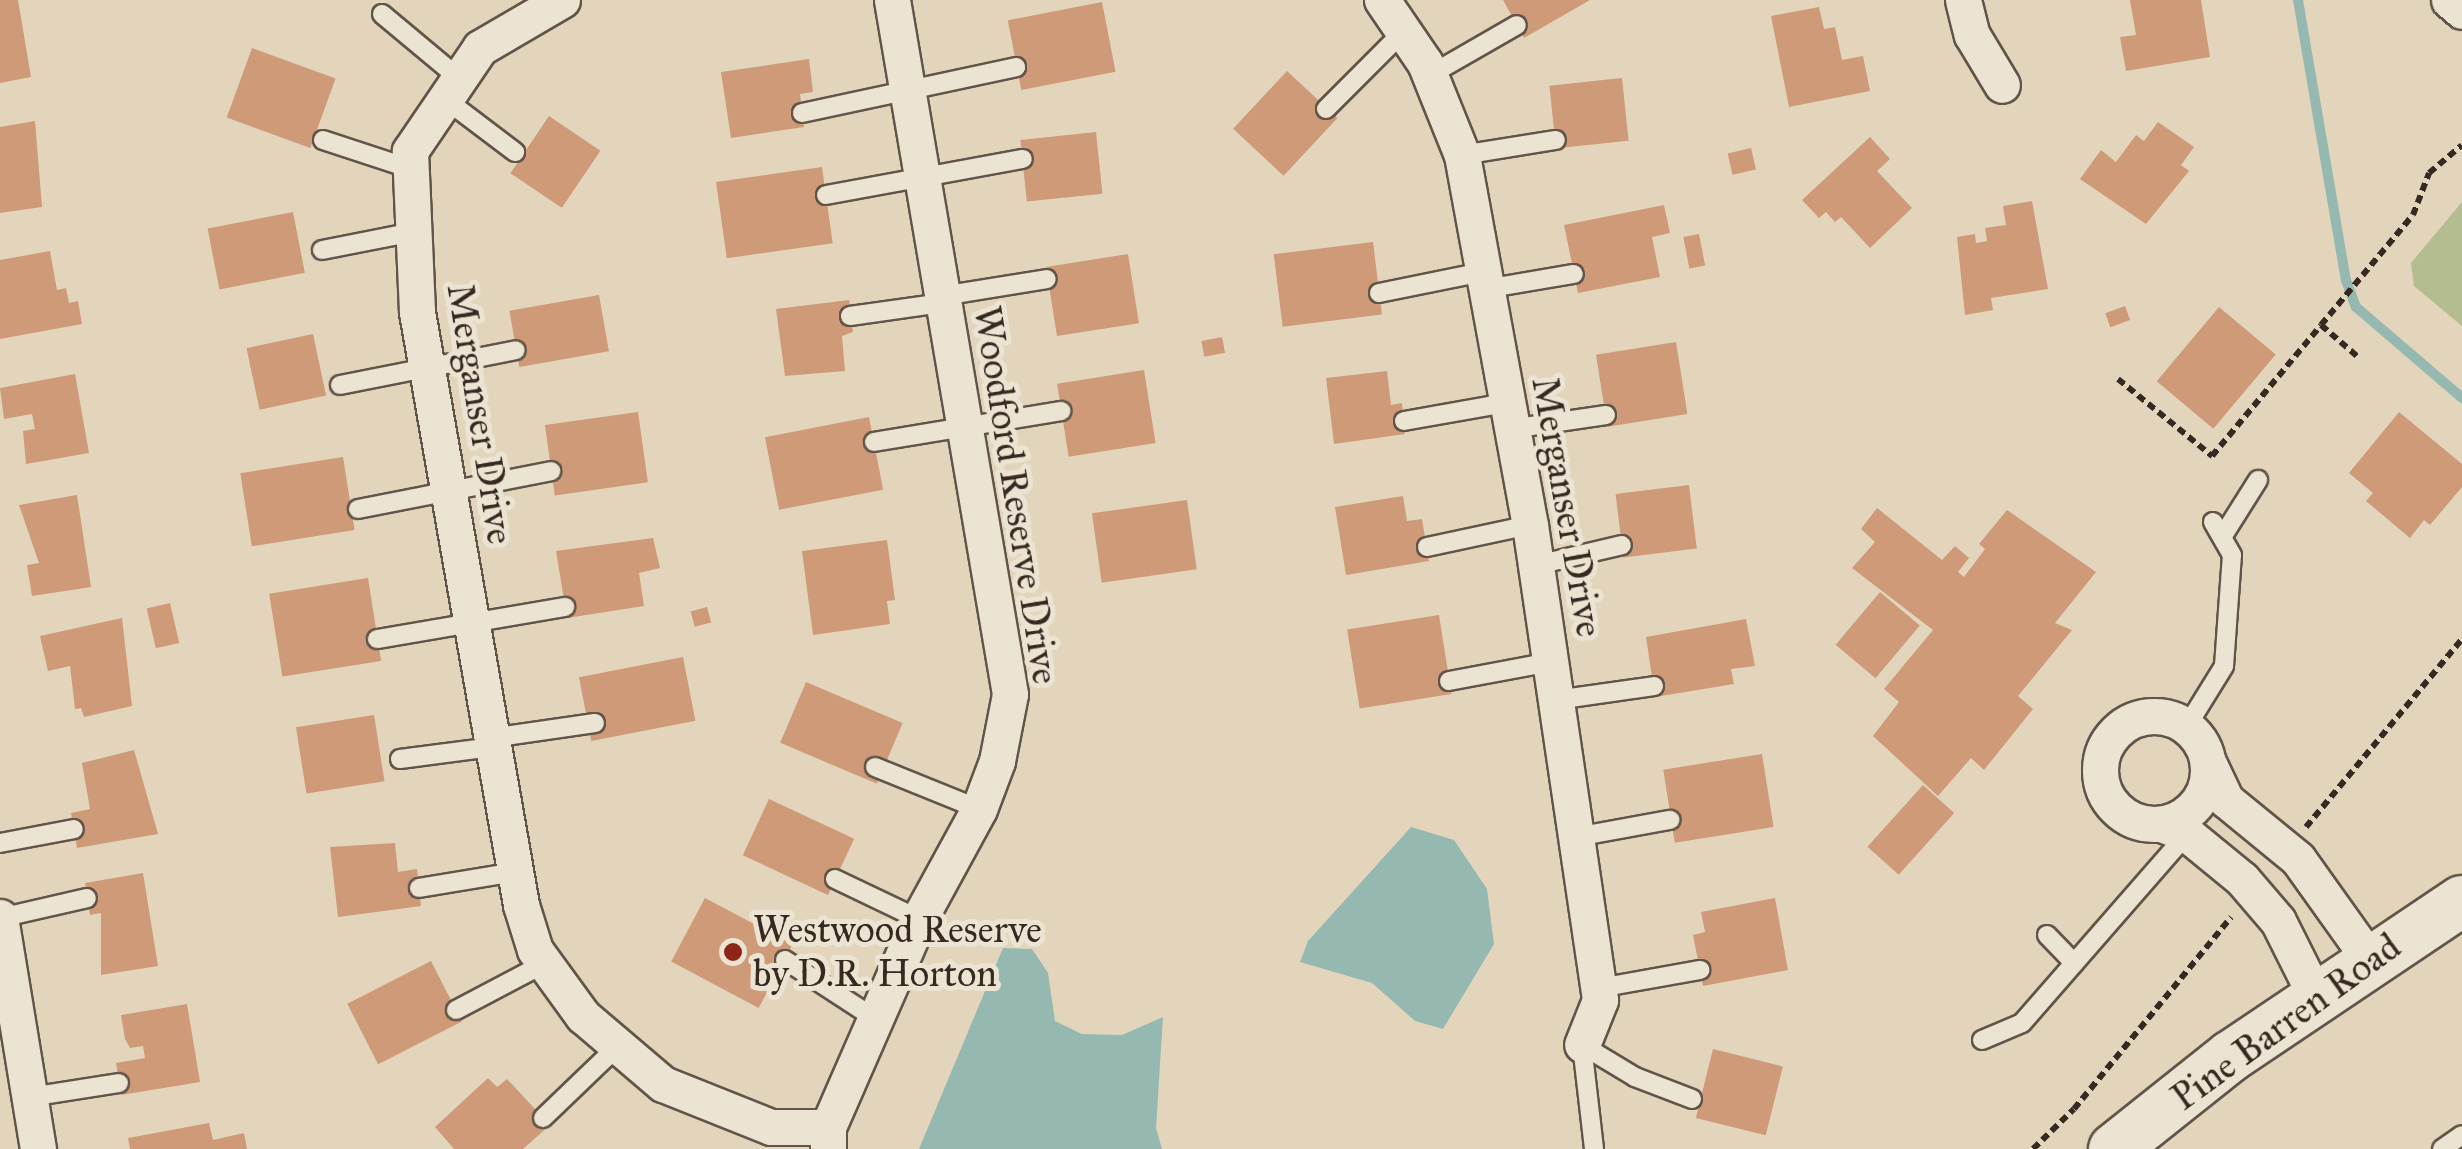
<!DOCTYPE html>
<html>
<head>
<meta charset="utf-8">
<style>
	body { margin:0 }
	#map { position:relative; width:2462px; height:1149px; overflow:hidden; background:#e2d5bc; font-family:"IM FELL Great Primer",serif }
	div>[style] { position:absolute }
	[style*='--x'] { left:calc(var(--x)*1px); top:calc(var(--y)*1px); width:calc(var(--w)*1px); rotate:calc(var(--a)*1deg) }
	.green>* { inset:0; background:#b4bd90 }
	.water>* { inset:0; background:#95b9b1 }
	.stream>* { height:10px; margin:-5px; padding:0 5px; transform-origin:5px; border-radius:5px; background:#95b9b1 }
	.building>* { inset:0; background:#cf9a78; transform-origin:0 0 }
	.path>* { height:6px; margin-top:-3px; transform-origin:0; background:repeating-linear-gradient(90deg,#372921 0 8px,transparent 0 13px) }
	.roads { filter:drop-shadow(2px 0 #625448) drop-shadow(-2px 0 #625448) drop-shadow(0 2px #625448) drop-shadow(0 -2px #625448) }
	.lane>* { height:18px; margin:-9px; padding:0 9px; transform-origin:9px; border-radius:9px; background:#ece4d3 }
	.street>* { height:35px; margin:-17.5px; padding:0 17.5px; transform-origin:17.5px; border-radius:17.5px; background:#ece4d3 }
	.street>.ring { margin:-17.5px; padding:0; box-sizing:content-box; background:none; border:35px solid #ece4d3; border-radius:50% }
	.secondary>* { height:50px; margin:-25px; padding:0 25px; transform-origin:25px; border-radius:25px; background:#ece4d3 }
	.dots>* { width:28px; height:28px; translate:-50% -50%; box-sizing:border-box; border:5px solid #ece4d3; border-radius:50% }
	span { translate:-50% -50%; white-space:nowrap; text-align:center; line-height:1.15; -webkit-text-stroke:10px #ece4d3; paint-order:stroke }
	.street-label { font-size:38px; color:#372921 }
	.poi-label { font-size:38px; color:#372921 }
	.left { translate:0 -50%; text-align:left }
</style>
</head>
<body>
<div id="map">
	<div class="green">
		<i style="clip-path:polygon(2462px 202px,2462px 326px,2414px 286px,2411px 263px)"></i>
	</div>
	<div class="water">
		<i style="clip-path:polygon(1411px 827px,1454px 840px,1487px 889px,1494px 944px,1443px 1029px,1415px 1021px,1372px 983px,1300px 962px,1308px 941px)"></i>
		<i style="clip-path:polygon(1003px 948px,1032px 949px,1048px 973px,1055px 1021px,1082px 1034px,1122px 1035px,1163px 1017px,1156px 1128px,1162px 1149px,919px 1149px)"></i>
	</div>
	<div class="stream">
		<i style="--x:2298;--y:0;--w:284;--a:80.3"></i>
		<i style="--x:2346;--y:280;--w:29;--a:70"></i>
		<i style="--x:2356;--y:307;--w:140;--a:40.6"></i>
	</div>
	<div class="building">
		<i style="clip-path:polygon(0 0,18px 0,31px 77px,0 83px)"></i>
		<i style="clip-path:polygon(1503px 0,1590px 0,1524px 38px)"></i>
		<i style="clip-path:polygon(2130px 0,2201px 0,2210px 57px,2126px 71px,2120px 37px,2136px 35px)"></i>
		<i style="left:1102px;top:2px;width:71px;height:96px;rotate:79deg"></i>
		<i style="clip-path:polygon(1819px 7px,1824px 29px,1835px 27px,1842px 60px,1863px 56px,1870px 91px,1789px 107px,1771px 16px)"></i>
		<i style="left:252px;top:48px;width:89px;height:74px;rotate:20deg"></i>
		<i style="clip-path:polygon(809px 59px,813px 92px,800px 94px,804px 127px,731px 138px,721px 72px)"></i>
		<i style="left:1287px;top:71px;width:69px;height:79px;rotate:43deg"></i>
		<i style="left:1622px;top:78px;width:63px;height:73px;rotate:84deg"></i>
		<i style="left:549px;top:116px;width:62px;height:69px;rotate:34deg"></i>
		<i style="clip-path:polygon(35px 121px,42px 207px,0 213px,0 127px)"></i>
		<i style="clip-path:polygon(2158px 122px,2194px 147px,2181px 165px,2189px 171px,2146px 224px,2080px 179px,2101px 150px,2116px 162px,2136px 135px,2144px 141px)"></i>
		<i style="left:1096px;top:132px;width:62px;height:76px;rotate:84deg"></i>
		<i style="clip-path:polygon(1870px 137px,1890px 159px,1877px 171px,1912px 208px,1870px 248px,1841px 217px,1835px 222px,1826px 212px,1819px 218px,1802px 200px)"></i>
		<i style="left:1751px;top:148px;width:22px;height:24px;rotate:77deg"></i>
		<i style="left:822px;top:167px;width:77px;height:107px;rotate:82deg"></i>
		<i style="clip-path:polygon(2032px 201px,2048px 289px,1991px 298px,1993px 310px,1965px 315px,1957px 237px,1975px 234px,1976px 243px,1987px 241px,1985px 228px,2006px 225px,2003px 206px)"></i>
		<i style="clip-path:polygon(1664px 205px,1670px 233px,1652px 237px,1660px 277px,1578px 293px,1564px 225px)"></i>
		<i style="left:293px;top:212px;width:62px;height:87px;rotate:79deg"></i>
		<i style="left:1699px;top:234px;width:32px;height:16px;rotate:79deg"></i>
		<i style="left:1373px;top:242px;width:73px;height:100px;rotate:83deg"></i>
		<i style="clip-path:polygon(50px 251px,57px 290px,66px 288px,69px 303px,78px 301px,82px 324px,0 339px,0 260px)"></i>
		<i style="left:1128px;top:254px;width:70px;height:83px;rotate:81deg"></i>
		<i style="left:599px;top:295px;width:57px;height:91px;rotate:80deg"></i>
		<i style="clip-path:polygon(849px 300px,853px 332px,842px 336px,845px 371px,785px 376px,776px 309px)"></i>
		<i style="left:2125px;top:306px;width:15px;height:21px;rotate:70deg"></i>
		<i style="left:2219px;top:307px;width:74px;height:97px;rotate:40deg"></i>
		<i style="left:313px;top:334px;width:63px;height:68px;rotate:78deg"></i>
		<i style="left:1222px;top:337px;width:16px;height:21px;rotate:79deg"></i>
		<i style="left:1676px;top:342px;width:73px;height:81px;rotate:81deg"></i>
		<i style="left:1144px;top:370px;width:74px;height:88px;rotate:81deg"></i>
		<i style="clip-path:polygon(1387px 371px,1391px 405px,1402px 403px,1405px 434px,1334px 444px,1326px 378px)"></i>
		<i style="clip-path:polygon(75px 374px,89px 453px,26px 464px,23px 431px,35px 429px,32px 414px,4px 419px,0 388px)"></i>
		<i style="left:638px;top:412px;width:71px;height:94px;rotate:82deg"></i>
		<i style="clip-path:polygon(2399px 412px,2462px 464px,2462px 487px,2430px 525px,2424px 520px,2410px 538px,2366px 501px,2373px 493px,2349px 473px)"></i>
		<i style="left:869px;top:417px;width:74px;height:106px;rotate:79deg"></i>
		<i style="left:343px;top:457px;width:74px;height:104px;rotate:81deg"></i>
		<i style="left:1689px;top:485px;width:64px;height:74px;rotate:83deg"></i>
		<i style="clip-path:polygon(77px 495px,91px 587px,32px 596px,27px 565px,39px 563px,19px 505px)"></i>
		<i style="clip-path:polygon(1403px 496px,1407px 521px,1422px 519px,1429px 561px,1346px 575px,1335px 507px)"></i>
		<i style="left:1187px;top:500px;width:70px;height:96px;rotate:82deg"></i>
		<i style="clip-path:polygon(1877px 508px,1942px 560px,1955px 546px,1969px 558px,1958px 572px,1964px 577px,1985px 549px,1979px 544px,2007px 510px,2096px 572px,2055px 623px,2072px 630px,2018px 696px,2033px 709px,1984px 770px,1971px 758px,1938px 796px,1873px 736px,1899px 702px,1884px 689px,1933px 630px,1852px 568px,1875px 542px,1861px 529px)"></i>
		<i style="clip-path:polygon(653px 538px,660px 568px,639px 573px,644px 606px,567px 618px,556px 551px)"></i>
		<i style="clip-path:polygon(887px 540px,895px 600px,887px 601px,890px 624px,813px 635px,802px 551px)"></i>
		<i style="left:368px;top:578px;width:84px;height:100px;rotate:81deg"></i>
		<i style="left:1880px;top:592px;width:52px;height:69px;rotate:40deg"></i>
		<i style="left:170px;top:603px;width:41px;height:24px;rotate:77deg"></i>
		<i style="left:707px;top:607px;width:16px;height:17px;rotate:75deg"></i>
		<i style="left:1439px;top:615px;width:80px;height:93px;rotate:81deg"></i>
		<i style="clip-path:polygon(122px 618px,132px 706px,84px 717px,81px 708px,75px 709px,70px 666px,48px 671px,40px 636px)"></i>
		<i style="clip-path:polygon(1746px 619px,1755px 666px,1731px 669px,1734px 684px,1655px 697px,1646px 637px)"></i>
		<i style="left:683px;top:657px;width:65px;height:106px;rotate:79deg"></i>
		<i style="left:806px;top:682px;width:105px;height:66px;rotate:23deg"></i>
		<i style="left:374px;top:715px;width:67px;height:79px;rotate:81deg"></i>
		<i style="clip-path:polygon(134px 750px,158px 834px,77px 848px,71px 813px,90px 809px,82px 763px)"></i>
		<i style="left:1762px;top:754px;width:74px;height:100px;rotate:81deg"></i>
		<i style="left:1923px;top:785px;width:42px;height:83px;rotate:42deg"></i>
		<i style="left:769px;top:799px;width:94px;height:62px;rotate:25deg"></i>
		<i style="clip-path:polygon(395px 843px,398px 872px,417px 869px,421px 906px,338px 917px,330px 847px)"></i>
		<i style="clip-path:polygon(143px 873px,158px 966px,101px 975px,101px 913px,90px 915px,85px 883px)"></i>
		<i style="left:705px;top:898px;width:99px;height:72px;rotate:28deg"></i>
		<i style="clip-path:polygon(1775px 898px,1788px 970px,1703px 986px,1693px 935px,1705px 932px,1701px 912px)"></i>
		<i style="left:431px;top:961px;width:68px;height:94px;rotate:63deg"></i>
		<i style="clip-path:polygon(187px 1004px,200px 1082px,121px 1095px,116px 1063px,145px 1058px,143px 1046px,130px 1048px,125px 1039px,121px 1015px)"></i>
		<i style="left:1713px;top:1049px;width:72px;height:71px;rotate:14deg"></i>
		<i style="clip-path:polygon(488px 1078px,497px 1087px,507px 1079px,550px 1125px,523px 1149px,454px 1149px,435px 1127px)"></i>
		<i style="clip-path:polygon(209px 1123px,213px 1140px,244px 1133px,247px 1149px,130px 1149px,128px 1138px)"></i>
	</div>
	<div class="path">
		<i style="--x:2321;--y:325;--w:143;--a:-50.1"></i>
		<i style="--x:2413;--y:215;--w:45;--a:-69.1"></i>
		<i style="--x:2429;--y:173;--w:43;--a:-40.3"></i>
		<i style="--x:2118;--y:379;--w:122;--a:39.3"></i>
		<i style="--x:2212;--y:456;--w:170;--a:-50.2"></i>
		<i style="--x:2321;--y:325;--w:49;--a:40.9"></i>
		<i style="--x:2306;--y:827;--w:244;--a:-50.3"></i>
		<i style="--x:2033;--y:1149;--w:57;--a:-44.3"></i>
		<i style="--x:2074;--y:1109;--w:248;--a:-50.7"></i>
	</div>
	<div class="roads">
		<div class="lane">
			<i style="--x:382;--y:14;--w:102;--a:39.8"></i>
			<i style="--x:1430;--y:75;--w:100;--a:-29.9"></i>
			<i style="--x:445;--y:99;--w:88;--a:37.1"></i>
			<i style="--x:1326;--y:109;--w:109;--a:-45"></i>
			<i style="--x:802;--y:113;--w:219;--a:-12.1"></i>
			<i style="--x:323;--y:140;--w:93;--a:18.2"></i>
			<i style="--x:1462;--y:155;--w:95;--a:-9.1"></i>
			<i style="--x:826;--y:195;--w:200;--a:-10.4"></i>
			<i style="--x:322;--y:250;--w:94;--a:-11.1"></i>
			<i style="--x:1485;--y:289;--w:90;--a:-9.6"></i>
			<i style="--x:1379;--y:293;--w:105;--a:-11.5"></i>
			<i style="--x:942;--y:296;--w:106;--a:-9.2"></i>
			<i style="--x:850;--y:316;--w:94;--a:-8"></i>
			<i style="--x:340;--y:385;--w:179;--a:-11.2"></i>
			<i style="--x:1404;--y:421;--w:104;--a:-10"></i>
			<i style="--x:1511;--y:429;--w:96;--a:-8.4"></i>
			<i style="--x:874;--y:442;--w:190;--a:-9.4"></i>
			<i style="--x:358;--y:509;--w:197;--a:-11.1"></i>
			<i style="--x:2224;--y:534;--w:64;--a:-57.8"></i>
			<i style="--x:1427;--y:547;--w:105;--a:-12.1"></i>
			<i style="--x:1537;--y:565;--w:87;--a:-13.2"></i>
			<i style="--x:377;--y:639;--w:191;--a:-9.7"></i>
			<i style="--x:1449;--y:681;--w:104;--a:-10.6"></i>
			<i style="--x:1556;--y:700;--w:99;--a:-8.1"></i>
			<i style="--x:2187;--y:726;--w:70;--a:-58.3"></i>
			<i style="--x:2224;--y:666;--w:111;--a:-85.9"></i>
			<i style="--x:2232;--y:555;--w:38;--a:-120"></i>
			<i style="--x:491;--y:738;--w:105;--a:-8.2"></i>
			<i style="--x:400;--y:759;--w:94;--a:-7.4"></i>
			<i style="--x:875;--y:767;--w:112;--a:22"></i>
			<i style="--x:1576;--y:837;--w:96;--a:-10.3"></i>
			<i style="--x:0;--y:843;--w:75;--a:-10.7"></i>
			<i style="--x:835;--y:879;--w:93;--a:25.5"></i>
			<i style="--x:419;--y:888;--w:97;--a:-9.5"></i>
			<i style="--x:0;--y:918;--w:89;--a:-12.9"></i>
			<i style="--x:2047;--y:935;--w:39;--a:46"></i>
			<i style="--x:785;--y:960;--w:110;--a:33.1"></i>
			<i style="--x:1599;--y:988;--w:103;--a:-10.1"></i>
			<i style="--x:456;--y:1010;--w:101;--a:-27.8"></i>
			<i style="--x:1982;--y:1040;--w:43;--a:-23"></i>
			<i style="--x:2022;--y:1023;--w:251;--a:-48.9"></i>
			<i style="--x:1582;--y:1045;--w:62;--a:31.1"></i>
			<i style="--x:1635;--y:1077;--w:61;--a:21.1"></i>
			<i style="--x:1582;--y:1045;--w:105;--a:83.4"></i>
			<i style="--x:30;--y:1097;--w:90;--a:-8.9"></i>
			<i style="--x:543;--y:1118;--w:101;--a:-43.8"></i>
			<i style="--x:2442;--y:1149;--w:24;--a:-35"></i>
		</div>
		<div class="street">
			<i style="--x:562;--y:0;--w:95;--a:149.7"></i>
			<i style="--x:480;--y:48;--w:125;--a:124.2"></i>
			<i style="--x:410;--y:151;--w:161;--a:87.5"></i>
			<i style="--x:417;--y:312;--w:602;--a:80.05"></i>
			<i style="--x:521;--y:905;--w:47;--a:72.7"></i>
			<i style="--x:535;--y:950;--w:82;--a:54"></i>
			<i style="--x:583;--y:1016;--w:105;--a:40.4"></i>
			<i style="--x:663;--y:1084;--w:116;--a:21.7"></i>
			<i style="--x:771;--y:1127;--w:57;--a:0"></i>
			<i style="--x:1382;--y:0;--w:76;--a:55.7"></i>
			<i style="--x:1425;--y:63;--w:99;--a:68.1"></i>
			<i style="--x:1462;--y:155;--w:376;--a:79.6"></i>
			<i style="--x:1530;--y:525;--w:480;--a:81.6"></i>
			<i style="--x:1600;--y:1000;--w:48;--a:111.8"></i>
			<i style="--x:1963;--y:0;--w:36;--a:76"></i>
			<i style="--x:1972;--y:35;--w:58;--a:59"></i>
			<i style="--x:2449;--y:0;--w:17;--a:40"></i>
			<i class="ring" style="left:2100px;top:716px;width:73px;height:73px"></i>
			<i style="--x:2208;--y:762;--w:42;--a:64.7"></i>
			<i style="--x:2226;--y:800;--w:93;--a:39.3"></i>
			<i style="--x:2298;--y:859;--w:124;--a:54.5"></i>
			<i style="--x:2161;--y:824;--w:28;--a:21"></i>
			<i style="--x:2187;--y:834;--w:71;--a:39.3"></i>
			<i style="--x:2242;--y:879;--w:55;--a:49.4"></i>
			<i style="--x:2278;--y:921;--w:85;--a:63.4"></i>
			<i style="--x:0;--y:917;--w:235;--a:80.7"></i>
			<i style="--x:828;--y:1149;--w:22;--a:-90"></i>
			<i style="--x:828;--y:1127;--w:227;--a:-66.4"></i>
			<i style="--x:919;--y:919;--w:125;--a:-61.4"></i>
			<i style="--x:979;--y:809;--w:51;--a:-69.4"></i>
			<i style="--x:997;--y:761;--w:68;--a:-79"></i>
			<i style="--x:1010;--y:694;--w:704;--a:-99.65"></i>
		</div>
		<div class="secondary">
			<i style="--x:2114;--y:1149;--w:149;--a:-38.5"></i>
			<i style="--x:2231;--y:1056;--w:278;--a:-33.9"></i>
		</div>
	</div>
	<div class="dots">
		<i style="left:733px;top:952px;background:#8f2418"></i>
	</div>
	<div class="street-label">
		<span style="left:480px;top:414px;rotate:81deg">Merganser Drive</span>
		<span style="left:1016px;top:495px;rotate:81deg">Woodford Reserve Drive</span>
		<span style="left:1567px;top:507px;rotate:80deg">Merganser Drive</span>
		<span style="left:2286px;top:1022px;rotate:-36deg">Pine Barren Road</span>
	</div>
	<div class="poi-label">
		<span class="left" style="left:753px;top:952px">Westwood Reserve<br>by D.R. Horton</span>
	</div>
</div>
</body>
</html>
